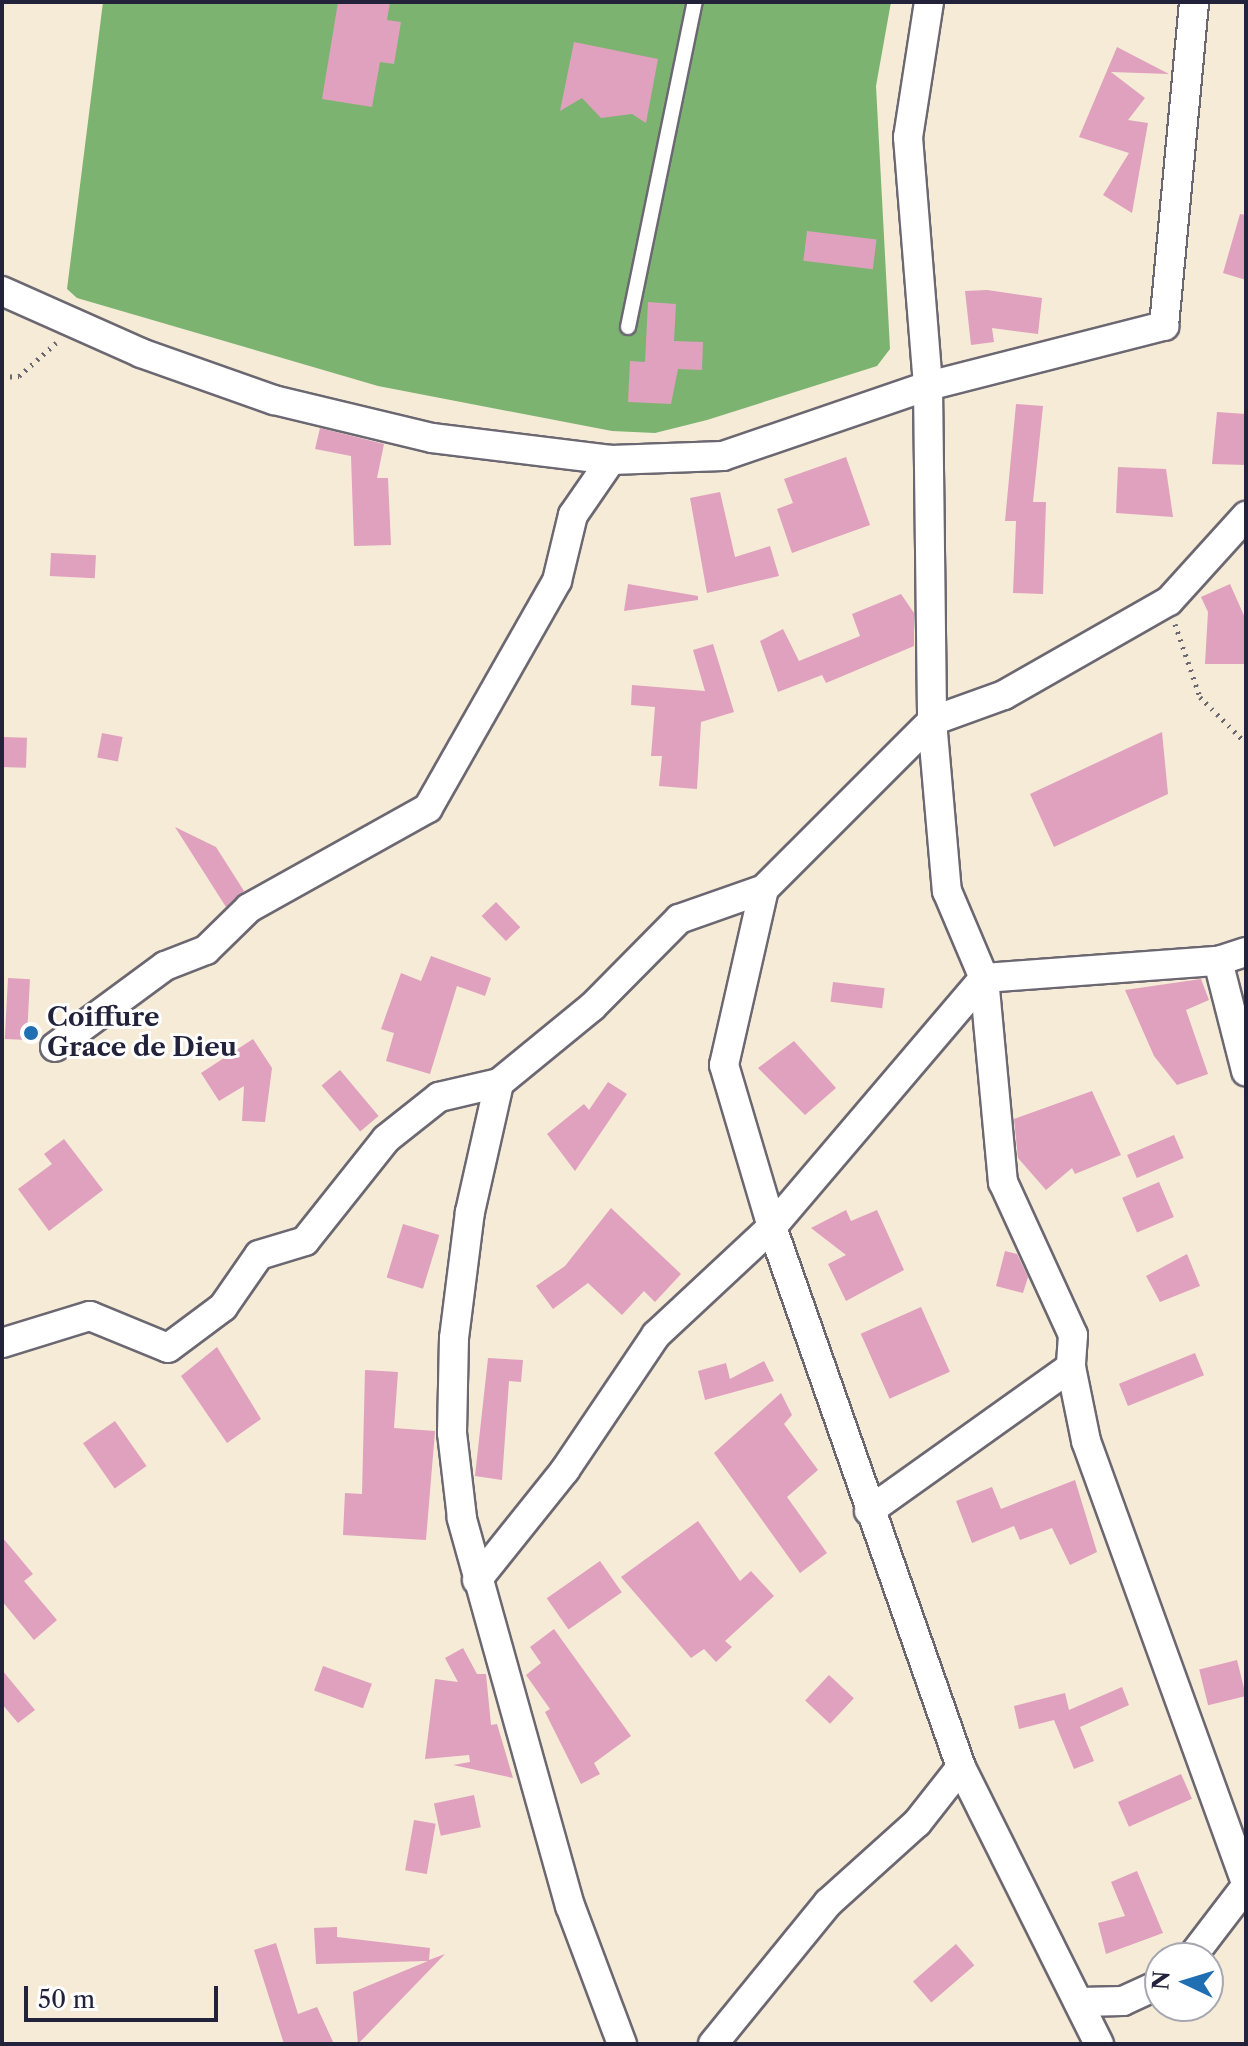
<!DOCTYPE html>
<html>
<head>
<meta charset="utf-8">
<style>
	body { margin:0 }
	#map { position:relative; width:1248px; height:2046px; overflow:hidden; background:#f6ebd7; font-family:"Libre Caslon Text",serif }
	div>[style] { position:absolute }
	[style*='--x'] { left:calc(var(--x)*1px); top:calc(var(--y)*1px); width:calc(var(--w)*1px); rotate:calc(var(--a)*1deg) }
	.forest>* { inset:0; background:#7db370 }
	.building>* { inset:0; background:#dfa1bd; transform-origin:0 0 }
	.path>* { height:5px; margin-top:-2.5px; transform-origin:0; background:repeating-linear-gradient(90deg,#6c6872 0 2px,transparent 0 8px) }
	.roads { filter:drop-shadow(2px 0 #6c6872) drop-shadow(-2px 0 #6c6872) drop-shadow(0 2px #6c6872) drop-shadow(0 -2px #6c6872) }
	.service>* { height:14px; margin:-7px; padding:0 7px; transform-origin:7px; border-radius:7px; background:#fff }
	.minor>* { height:28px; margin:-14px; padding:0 14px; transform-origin:14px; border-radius:14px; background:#fff }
	.dots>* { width:22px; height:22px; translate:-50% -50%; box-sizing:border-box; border:4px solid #fff; border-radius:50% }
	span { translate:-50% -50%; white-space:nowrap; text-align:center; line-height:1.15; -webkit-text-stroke:6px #fff; paint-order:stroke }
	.poi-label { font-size:26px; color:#22223b; font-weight:700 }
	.left { translate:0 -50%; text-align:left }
	.frame { position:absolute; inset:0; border:4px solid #22223b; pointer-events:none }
	.north { position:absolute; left:1144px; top:1942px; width:80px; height:80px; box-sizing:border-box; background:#fff; border:2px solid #a7a7b1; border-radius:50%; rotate:274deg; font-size:22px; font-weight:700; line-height:32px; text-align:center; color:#22223b }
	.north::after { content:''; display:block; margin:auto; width:28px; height:36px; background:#1f6fb2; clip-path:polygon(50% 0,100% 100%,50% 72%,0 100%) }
	.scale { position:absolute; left:24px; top:1986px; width:194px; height:36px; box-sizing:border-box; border:4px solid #22223b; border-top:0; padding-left:10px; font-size:24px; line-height:28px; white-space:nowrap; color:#22223b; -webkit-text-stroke:6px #fff; paint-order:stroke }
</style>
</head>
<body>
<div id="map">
	<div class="forest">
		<i style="clip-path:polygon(103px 2px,891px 2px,876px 86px,890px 349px,877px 366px,707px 420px,655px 433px,612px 431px,378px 386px,77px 298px,67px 289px)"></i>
	</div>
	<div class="building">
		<i style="clip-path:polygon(338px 2px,390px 2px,387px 20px,401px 22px,394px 64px,380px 62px,372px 107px,322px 99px)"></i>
		<i style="clip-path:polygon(574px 42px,658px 59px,646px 123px,632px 114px,601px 118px,582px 98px,560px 111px)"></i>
		<i style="clip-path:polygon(1117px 47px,1169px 74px,1111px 72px,1145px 98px,1128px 120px,1148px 123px,1132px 213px,1103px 195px,1129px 153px,1079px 137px)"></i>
		<i style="clip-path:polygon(1240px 214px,1246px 215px,1246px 280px,1223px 273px)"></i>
		<i style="left:807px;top:231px;width:70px;height:30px;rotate:7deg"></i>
		<i style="clip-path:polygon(987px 290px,1042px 298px,1038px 334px,992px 328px,994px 342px,971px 345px,965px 291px)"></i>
		<i style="clip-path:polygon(648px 302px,676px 304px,674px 341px,703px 342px,702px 370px,678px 369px,671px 404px,628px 402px,630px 361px,645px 362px)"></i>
		<i style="clip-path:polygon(1016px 404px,1043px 406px,1033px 502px,1046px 502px,1043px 594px,1013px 593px,1016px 521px,1005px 521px)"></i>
		<i style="clip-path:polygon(1217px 412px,1246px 414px,1246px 465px,1212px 464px)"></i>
		<i style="clip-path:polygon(320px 428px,384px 444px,377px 478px,388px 478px,391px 545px,354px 546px,351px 456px,315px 449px)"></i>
		<i style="clip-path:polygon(846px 457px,870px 525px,792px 553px,777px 509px,793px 503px,784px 479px)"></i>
		<i style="clip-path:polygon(1118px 467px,1166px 469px,1173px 517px,1116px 513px)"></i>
		<i style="clip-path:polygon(720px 492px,735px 557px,770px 546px,779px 576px,707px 593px,690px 498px)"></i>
		<i style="left:51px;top:553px;width:45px;height:23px;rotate:3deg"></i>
		<i style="clip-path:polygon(628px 584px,698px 596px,698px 600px,624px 611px)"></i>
		<i style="clip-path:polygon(1230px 584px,1246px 620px,1246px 664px,1205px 664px,1208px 612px,1201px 597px)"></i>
		<i style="clip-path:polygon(901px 594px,914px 613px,914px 646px,826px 683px,822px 675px,778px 692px,760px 641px,783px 629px,799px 661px,860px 636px,852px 614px)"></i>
		<i style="clip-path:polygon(713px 644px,734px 712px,701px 722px,697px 789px,659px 786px,662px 756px,651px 756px,655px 707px,631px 705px,632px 685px,705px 691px,693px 650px)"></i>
		<i style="clip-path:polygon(1162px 732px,1168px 794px,1054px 847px,1030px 794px)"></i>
		<i style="left:102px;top:733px;width:21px;height:25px;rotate:11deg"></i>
		<i style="left:2px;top:737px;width:25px;height:30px;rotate:2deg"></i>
		<i style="clip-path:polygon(175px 827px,216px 847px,244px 891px,226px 907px)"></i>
		<i style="left:496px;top:902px;width:35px;height:20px;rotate:46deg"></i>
		<i style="clip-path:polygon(431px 956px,491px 978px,485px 996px,457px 986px,430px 1074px,386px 1061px,394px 1033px,381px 1029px,401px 973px,421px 981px)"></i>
		<i style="left:8px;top:978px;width:22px;height:61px;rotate:3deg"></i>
		<i style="clip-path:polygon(1201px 979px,1209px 1000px,1186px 1010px,1208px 1074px,1177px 1085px,1154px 1056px,1125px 990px)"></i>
		<i style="left:833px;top:982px;width:52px;height:20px;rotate:7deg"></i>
		<i style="clip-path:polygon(253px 1039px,272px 1068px,265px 1122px,242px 1121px,244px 1086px,219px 1101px,201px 1073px)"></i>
		<i style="clip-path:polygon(794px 1041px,836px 1088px,805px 1115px,758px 1068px)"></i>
		<i style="left:340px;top:1070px;width:60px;height:24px;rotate:50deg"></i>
		<i style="clip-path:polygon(608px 1082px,627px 1094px,575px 1171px,547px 1134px,584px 1104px,589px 1110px)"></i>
		<i style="clip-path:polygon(1092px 1091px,1121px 1155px,1075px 1174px,1072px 1168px,1046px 1190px,1018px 1158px,1014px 1119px)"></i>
		<i style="left:1174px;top:1135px;width:25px;height:51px;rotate:67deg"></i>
		<i style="clip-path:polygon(64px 1139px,103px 1190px,49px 1231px,18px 1189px,52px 1164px,44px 1154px)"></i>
		<i style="left:1159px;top:1182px;width:38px;height:40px;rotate:67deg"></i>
		<i style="clip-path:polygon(611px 1208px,681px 1274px,655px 1302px,644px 1291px,622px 1315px,588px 1283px,553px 1309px,536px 1286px,565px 1266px)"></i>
		<i style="clip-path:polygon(846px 1210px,851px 1221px,877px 1210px,904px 1270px,846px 1301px,828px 1264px,846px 1255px,811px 1228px)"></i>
		<i style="left:403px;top:1224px;width:38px;height:56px;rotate:17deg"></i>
		<i style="clip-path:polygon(1005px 1251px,1017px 1254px,1028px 1277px,1023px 1293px,996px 1286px)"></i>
		<i style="clip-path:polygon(1187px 1254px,1200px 1286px,1160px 1302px,1146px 1276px)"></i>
		<i style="left:921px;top:1307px;width:71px;height:66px;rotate:66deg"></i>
		<i style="clip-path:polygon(217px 1347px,261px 1419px,227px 1443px,181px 1376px)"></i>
		<i style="left:1195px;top:1353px;width:24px;height:82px;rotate:68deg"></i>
		<i style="clip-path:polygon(488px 1358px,523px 1360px,521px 1382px,509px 1381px,502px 1480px,475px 1476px)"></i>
		<i style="clip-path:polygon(764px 1361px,774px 1381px,705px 1400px,698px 1371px,726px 1363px,730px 1379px)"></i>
		<i style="clip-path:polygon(365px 1370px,398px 1372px,394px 1428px,435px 1431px,426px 1540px,343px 1535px,345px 1493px,362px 1494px)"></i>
		<i style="clip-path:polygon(781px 1393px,792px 1415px,784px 1424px,818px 1470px,787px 1497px,827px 1553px,800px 1573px,714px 1453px)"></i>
		<i style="left:115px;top:1421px;width:55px;height:39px;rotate:55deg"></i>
		<i style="clip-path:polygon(1075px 1480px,1097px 1552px,1070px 1565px,1052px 1528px,1020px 1540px,1014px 1526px,972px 1543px,956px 1501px,992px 1487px,1001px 1509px)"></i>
		<i style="clip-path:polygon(698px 1521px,740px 1581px,751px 1571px,774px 1596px,725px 1641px,732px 1647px,716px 1662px,704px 1649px,691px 1658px,621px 1577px)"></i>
		<i style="clip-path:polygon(2px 1537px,33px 1574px,24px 1581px,57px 1620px,34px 1640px,2px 1601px)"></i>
		<i style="left:600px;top:1561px;width:38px;height:65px;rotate:55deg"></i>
		<i style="clip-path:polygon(554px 1629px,631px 1736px,594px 1763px,600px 1774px,581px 1784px,545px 1712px,550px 1709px,526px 1675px,541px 1663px,530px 1647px)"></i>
		<i style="clip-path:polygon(463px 1648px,477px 1674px,486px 1674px,491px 1725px,497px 1724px,513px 1778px,453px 1765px,470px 1762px,469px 1755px,425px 1759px,435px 1679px,458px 1682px,445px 1658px)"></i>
		<i style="left:1237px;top:1660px;width:37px;height:39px;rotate:76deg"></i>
		<i style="left:323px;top:1666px;width:52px;height:26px;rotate:20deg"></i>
		<i style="clip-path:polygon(2px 1670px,35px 1710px,18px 1723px,2px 1704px)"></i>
		<i style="left:829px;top:1675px;width:34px;height:35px;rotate:43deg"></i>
		<i style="clip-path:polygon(1122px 1687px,1129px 1705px,1080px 1727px,1094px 1761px,1074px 1769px,1054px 1720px,1019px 1729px,1014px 1706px,1065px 1693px,1069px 1710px)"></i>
		<i style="left:1181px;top:1774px;width:27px;height:69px;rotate:66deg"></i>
		<i style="left:474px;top:1795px;width:33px;height:41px;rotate:78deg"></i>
		<i style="left:414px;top:1820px;width:22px;height:51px;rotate:10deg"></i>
		<i style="clip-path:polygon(1137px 1871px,1163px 1933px,1106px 1954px,1098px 1923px,1125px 1916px,1111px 1882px)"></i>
		<i style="clip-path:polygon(337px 1927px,337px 1937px,430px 1948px,429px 1960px,445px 1954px,358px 2044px,353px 1992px,428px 1961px,316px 1964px,314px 1928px)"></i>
		<i style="clip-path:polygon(276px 1943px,298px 2014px,317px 2007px,334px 2044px,284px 2044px,254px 1950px)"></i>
		<i style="left:956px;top:1944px;width:28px;height:57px;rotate:49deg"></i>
	</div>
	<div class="path">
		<i style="--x:2;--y:377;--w:17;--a:-3"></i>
		<i style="--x:19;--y:376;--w:50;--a:-41.7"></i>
		<i style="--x:1175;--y:624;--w:77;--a:71.1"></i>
		<i style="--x:1200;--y:697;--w:65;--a:45"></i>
	</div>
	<div class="roads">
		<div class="service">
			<i style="--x:628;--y:327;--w:332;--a:-78.4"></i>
		</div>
		<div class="minor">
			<i style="--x:929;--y:2;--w:137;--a:98.8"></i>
			<i style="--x:908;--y:137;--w:250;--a:85.4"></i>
			<i style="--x:928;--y:386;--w:335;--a:89.3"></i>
			<i style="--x:932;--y:721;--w:171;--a:85"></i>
			<i style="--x:947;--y:891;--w:95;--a:67"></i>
			<i style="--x:984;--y:978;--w:205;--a:84.7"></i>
			<i style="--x:1003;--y:1182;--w:168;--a:65.4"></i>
			<i style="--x:1073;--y:1335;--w:32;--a:94"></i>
			<i style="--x:1071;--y:1367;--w:76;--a:78.5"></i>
			<i style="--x:1086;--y:1441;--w:469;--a:70.1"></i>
			<i style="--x:2;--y:291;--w:152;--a:24"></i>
			<i style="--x:141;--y:353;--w:141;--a:19.5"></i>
			<i style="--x:274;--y:400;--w:163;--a:13.5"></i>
			<i style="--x:432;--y:438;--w:180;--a:7"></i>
			<i style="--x:611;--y:460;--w:112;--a:-2"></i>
			<i style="--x:723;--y:456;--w:217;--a:-18.9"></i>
			<i style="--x:928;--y:386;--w:244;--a:-14.3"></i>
			<i style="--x:1164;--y:326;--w:325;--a:-84.7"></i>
			<i style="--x:1218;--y:961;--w:114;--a:75.7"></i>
			<i style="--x:55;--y:1047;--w:137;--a:-36.4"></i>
			<i style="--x:165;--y:966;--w:44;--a:-21.3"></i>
			<i style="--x:206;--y:950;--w:60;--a:-44.3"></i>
			<i style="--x:249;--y:908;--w:205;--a:-29.2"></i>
			<i style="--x:428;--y:808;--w:261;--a:-60.4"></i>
			<i style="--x:557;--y:581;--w:68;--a:-76.4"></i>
			<i style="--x:573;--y:515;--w:67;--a:-55.4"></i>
			<i style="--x:2;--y:1343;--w:92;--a:-17.1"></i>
			<i style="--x:90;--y:1316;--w:84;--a:22.3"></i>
			<i style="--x:168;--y:1348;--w:69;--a:-36.7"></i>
			<i style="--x:223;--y:1307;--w:63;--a:-55.3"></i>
			<i style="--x:259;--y:1255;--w:48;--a:-16.9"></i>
			<i style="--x:305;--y:1241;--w:130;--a:-51.5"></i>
			<i style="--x:386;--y:1139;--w:68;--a:-38.4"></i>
			<i style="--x:439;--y:1097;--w:62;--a:-13.1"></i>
			<i style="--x:869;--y:1511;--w:248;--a:-35.5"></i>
			<i style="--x:477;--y:1580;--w:141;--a:-51.3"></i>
			<i style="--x:565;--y:1470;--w:163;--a:-56"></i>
			<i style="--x:656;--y:1335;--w:158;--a:-43"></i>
			<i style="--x:772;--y:1227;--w:327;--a:-49.6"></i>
			<i style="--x:984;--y:978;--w:235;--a:-4.2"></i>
			<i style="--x:1218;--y:961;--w:29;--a:-18"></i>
			<i style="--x:1191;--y:1958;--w:91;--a:-52.6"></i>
			<i style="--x:1080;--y:2002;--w:43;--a:-1.3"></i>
			<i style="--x:1123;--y:2001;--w:41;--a:-24.7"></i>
			<i style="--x:622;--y:2044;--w:147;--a:-110.6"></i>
			<i style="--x:570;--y:1906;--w:403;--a:-105.6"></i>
			<i style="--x:462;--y:1518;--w:86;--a:-96.7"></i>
			<i style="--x:452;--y:1433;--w:95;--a:-88.8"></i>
			<i style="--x:454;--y:1338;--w:127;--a:-82.8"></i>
			<i style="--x:470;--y:1212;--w:132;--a:-77.3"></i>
			<i style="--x:499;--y:1083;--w:120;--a:-39.3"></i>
			<i style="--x:592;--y:1007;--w:124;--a:-45.3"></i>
			<i style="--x:679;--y:919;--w:90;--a:-19.4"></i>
			<i style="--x:713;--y:2044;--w:182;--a:-50.8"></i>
			<i style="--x:828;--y:1903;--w:120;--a:-42"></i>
			<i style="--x:917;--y:1823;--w:71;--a:-51.8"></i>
			<i style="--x:1099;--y:2044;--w:309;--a:-116.5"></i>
			<i style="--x:961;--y:1767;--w:572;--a:-109.29"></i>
			<i style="--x:772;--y:1227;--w:169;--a:-106.5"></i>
			<i style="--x:724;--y:1065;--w:180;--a:-77.2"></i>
			<i style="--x:764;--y:889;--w:238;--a:-45"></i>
			<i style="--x:932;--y:721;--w:77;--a:-19.9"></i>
			<i style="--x:1004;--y:695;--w:190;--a:-29.7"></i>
			<i style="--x:1169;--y:601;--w:115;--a:-47.8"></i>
		</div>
	</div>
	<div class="dots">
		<i style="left:31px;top:1033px;background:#1f6fb2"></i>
	</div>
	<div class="poi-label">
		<span class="left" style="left:47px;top:1033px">Coiffure<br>Grace de Dieu</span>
	</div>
	<div class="frame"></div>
	<div class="north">N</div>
	<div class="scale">50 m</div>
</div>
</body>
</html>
